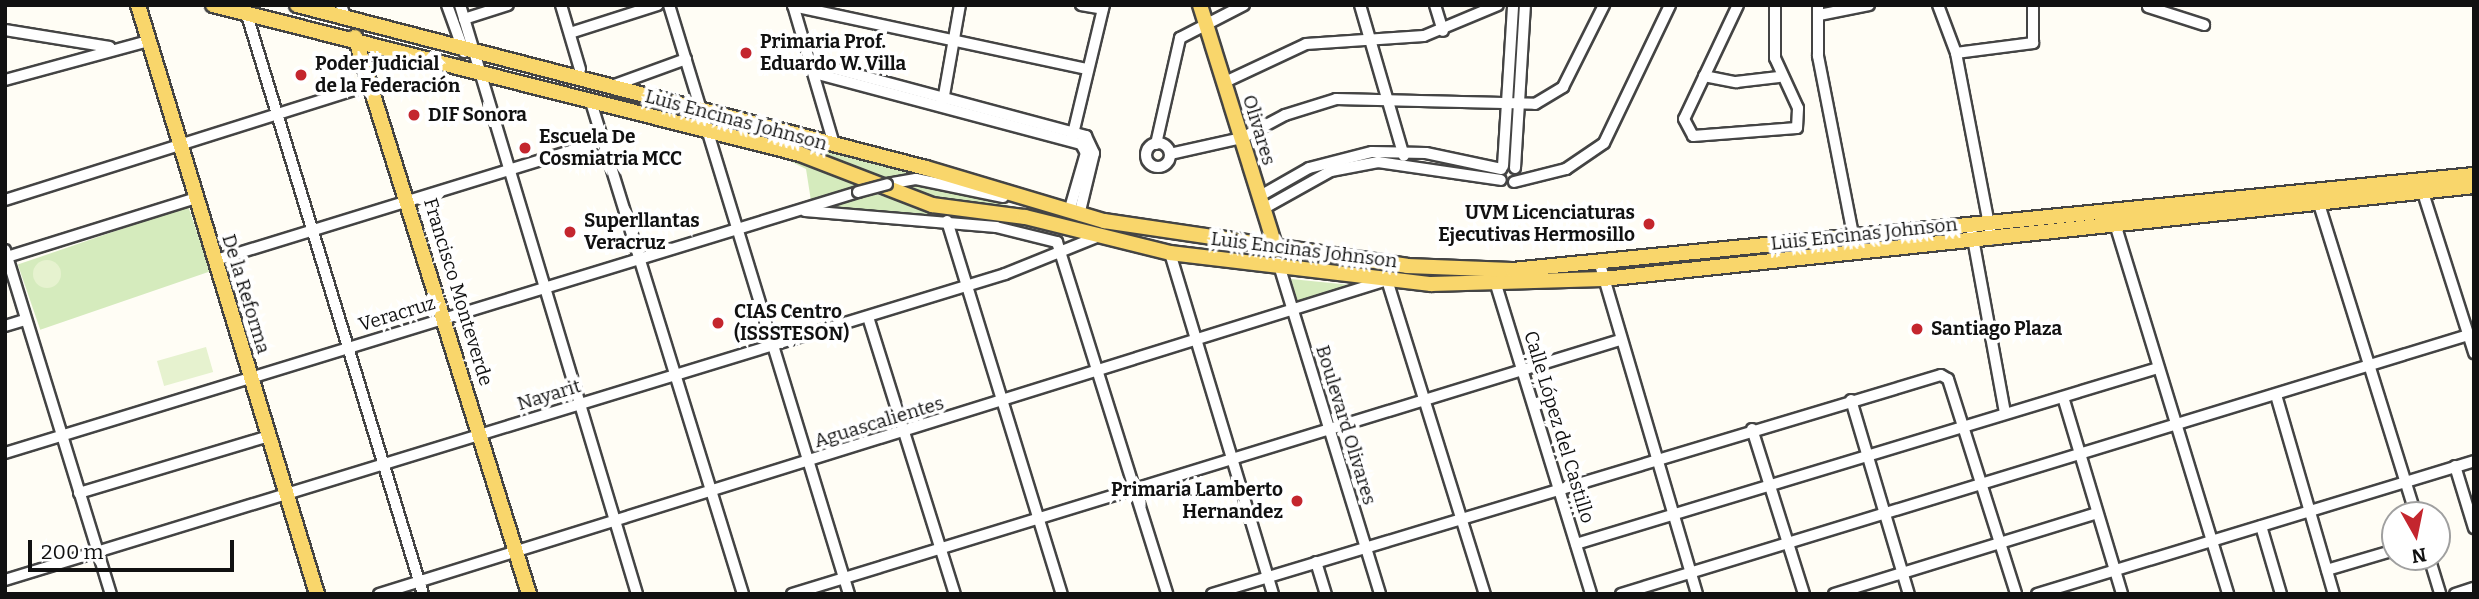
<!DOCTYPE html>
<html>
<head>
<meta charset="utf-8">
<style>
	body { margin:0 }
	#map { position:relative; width:2479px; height:599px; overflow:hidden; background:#fffdf5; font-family:Bitter,serif }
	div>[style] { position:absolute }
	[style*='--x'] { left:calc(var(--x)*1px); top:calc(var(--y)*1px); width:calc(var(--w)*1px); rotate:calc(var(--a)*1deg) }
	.green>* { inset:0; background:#d5ebbd; transform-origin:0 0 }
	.pitch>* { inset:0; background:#e6f2cf; transform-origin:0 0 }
	.round { border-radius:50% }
	.roads { filter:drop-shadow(2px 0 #444) drop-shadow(-2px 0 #444) drop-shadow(0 2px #444) drop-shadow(0 -2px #444) }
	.minor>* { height:10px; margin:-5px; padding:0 5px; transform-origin:5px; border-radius:5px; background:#fff }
	.minor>.ring { margin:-5px; padding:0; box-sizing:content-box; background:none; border:10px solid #fff; border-radius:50% }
	.major>* { height:14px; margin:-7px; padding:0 7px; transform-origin:7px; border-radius:7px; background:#f9d66b }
	.bridges { filter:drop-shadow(2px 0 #444) drop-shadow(-2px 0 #444) drop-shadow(0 2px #444) drop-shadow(0 -2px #444) }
	.minor-bridge>* { height:10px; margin:-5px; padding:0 5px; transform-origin:5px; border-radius:5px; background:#fff }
	.dots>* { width:19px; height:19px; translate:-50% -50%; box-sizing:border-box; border:4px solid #fff; border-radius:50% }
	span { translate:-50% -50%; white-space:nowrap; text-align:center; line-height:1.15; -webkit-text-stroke:7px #fff; paint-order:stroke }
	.poi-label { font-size:19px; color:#111; font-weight:700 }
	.left { translate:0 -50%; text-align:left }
	.right { translate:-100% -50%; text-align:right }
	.street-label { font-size:19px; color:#111 }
	.frame { position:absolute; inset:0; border:7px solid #111; pointer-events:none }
	.north { position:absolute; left:2381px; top:501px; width:70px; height:70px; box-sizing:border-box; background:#fff; border:2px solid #a0a0a0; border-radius:50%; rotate:171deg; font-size:19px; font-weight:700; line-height:28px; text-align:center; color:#111 }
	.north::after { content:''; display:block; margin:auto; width:24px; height:32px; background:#c4262e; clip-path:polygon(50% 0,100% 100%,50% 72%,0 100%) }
	.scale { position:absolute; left:28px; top:540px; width:206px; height:32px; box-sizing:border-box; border:4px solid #111; border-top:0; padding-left:9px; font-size:21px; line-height:24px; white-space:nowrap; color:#111; -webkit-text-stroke:5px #fff; paint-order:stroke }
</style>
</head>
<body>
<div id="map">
	<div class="green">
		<i style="clip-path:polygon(718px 124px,910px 169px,910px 176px,874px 183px)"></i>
		<i style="clip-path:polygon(764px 148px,851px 180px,860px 186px,811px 201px,806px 169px)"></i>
		<i style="clip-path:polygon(907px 183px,1029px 210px,964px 208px,886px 189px)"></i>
		<i style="clip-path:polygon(872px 193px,928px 210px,1040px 225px,824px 207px)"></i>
		<i style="left:188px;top:206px;width:69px;height:180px;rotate:71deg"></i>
		<i style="clip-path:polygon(1291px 279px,1351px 285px,1298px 304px)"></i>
	</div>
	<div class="pitch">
		<i class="round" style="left:33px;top:260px;width:28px;height:28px"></i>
		<i style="left:206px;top:347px;width:26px;height:51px;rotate:74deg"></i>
	</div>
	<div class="roads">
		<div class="minor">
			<i style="--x:341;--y:5;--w:15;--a:70"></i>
			<i style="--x:447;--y:5;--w:50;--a:70.1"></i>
			<i style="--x:460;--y:5;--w:615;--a:73.27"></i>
			<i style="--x:561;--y:5;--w:67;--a:73.5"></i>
			<i style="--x:669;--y:5;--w:616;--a:73.01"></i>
			<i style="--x:793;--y:5;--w:145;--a:73.6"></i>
			<i style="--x:1081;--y:5;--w:22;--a:10"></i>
			<i style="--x:1360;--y:5;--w:157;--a:73.8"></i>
			<i style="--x:1435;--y:5;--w:27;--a:73"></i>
			<i style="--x:1738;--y:5;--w:126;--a:115.3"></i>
			<i style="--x:1684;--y:119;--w:19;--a:62"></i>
			<i style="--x:1693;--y:136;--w:104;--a:-4.4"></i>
			<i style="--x:1797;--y:128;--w:20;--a:-87"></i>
			<i style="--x:1798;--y:108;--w:55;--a:-114.7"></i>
			<i style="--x:1775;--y:58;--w:53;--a:-90"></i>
			<i style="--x:1818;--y:5;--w:51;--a:90"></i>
			<i style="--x:1818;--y:56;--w:182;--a:78.9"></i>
			<i style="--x:1938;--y:5;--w:51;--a:69.4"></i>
			<i style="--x:1956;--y:53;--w:190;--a:79.1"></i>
			<i style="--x:793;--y:6;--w:301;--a:12.1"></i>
			<i style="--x:2148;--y:7;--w:59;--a:17.8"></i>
			<i style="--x:247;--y:15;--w:605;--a:73.09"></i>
			<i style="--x:1819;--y:15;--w:51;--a:-11.3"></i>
			<i style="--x:464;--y:19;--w:46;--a:-17.7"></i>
			<i style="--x:5;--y:30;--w:106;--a:9.2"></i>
			<i style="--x:570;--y:33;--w:92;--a:-17.7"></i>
			<i style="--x:1956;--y:53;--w:78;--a:-7.4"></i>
			<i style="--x:2033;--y:43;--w:38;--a:-90"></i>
			<i style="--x:810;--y:62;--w:286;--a:15"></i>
			<i style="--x:1086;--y:136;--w:19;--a:65"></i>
			<i style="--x:1094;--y:153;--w:64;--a:103.6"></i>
			<i style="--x:814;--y:73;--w:276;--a:14.9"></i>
			<i style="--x:1081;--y:144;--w:10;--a:61"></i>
			<i style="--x:1086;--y:153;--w:61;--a:106.1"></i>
			<i style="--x:1704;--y:76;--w:33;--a:11"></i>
			<i style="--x:1736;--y:82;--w:43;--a:-6.6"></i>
			<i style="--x:5;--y:80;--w:149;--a:-15.2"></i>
			<i style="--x:1225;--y:82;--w:89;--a:-25.1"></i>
			<i style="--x:1306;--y:44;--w:118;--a:-3.9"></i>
			<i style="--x:1424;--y:36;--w:80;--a:-22.7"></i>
			<i style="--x:609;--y:87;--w:82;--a:-20"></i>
			<i style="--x:943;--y:101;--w:97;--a:-80"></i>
			<i style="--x:591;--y:102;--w:515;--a:72.83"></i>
			<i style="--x:1072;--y:138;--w:137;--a:-76.5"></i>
			<i class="ring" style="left:1146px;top:143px;width:14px;height:14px"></i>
			<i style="--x:1156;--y:144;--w:109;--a:-77.2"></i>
			<i style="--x:1180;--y:38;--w:72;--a:-27.3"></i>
			<i style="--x:1170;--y:154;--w:74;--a:-12.5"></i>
			<i style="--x:1242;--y:138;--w:49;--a:-28.1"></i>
			<i style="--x:1285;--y:115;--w:53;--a:-17.4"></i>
			<i style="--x:1336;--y:99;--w:199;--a:1.4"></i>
			<i style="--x:1535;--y:104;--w:33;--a:-31"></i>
			<i style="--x:1563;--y:87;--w:92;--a:-63.4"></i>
			<i style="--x:1503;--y:166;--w:161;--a:-86.4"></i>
			<i style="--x:1515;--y:168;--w:163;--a:-86.5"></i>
			<i style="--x:1514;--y:182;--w:54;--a:-14"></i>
			<i style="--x:1566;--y:169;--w:46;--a:-34.4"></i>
			<i style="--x:1604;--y:143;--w:153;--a:-64.4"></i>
			<i style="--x:887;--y:184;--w:29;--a:-10"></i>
			<i style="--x:916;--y:179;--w:89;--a:11.7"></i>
			<i style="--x:1260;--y:196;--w:56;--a:-29.7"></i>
			<i style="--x:1309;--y:168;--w:65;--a:-14.3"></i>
			<i style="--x:1372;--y:152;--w:54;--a:1.1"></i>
			<i style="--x:1426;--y:153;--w:77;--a:12"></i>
			<i style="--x:2425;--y:199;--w:162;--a:72.3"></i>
			<i style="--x:5;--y:200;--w:385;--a:-17.5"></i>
			<i style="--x:2319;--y:204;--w:326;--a:72.7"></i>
			<i style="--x:1263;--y:209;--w:78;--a:-29.2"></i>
			<i style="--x:1331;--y:171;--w:48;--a:-10.8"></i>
			<i style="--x:1378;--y:162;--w:124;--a:8.3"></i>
			<i style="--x:805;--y:211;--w:192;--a:4.8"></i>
			<i style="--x:996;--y:227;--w:63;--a:13.8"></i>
			<i style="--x:1057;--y:242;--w:369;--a:72.6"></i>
			<i style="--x:947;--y:221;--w:390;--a:72.9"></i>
			<i style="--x:2116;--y:227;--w:384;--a:73"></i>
			<i style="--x:1972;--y:233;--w:183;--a:79.6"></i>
			<i style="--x:5;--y:250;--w:360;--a:72.9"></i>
			<i style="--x:1170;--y:253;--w:356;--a:73.2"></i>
			<i style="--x:7;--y:257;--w:199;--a:-17.3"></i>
			<i style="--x:216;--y:260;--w:405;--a:-17.1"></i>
			<i style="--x:1599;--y:261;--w:347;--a:73.6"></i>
			<i style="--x:1278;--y:262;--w:347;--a:72.9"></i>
			<i style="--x:1493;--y:275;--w:334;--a:72.9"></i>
			<i style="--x:868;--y:317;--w:290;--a:72.6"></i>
			<i style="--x:5;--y:326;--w:21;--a:-17"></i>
			<i style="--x:2276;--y:395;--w:207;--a:73.8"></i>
			<i style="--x:2063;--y:397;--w:206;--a:73.3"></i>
			<i style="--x:1851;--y:400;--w:202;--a:73.4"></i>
			<i style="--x:1752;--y:429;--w:173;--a:72.5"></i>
			<i style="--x:5;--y:453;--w:892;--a:-17.01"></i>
			<i style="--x:2455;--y:466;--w:65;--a:73"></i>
			<i style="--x:79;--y:493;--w:198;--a:-16.7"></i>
			<i style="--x:2261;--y:526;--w:71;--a:73.6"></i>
			<i style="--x:1576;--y:544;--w:608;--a:-16.83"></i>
			<i style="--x:2429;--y:557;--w:39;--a:73"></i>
			<i style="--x:1316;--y:562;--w:34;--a:73"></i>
			<i style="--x:2327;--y:570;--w:71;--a:-16.4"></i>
			<i style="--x:5;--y:580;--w:1046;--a:-17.01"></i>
			<i style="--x:1005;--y:274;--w:101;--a:-22"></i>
			<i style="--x:379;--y:594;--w:1056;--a:-17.3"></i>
			<i style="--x:1387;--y:280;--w:329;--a:72.7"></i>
			<i style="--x:792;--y:594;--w:866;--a:-17.05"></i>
			<i style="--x:1212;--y:594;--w:761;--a:-16.72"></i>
			<i style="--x:1941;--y:375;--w:8;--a:30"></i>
			<i style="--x:1948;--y:379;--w:225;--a:72.4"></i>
			<i style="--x:1621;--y:594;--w:886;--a:-17"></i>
			<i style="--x:1834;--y:594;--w:275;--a:-17.1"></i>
			<i style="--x:2037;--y:594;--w:457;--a:-16.9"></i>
			<i style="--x:2455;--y:594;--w:20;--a:-18"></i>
		</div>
		<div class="major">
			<i style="--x:138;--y:5;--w:616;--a:73.1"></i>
			<i style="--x:213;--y:5;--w:606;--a:14.24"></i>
			<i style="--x:800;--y:154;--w:142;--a:21.1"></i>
			<i style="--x:932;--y:205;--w:94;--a:7.4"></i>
			<i style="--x:1025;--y:217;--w:149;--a:13.9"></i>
			<i style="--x:1170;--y:253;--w:263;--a:6.8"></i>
			<i style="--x:1431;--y:284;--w:172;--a:-1.7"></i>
			<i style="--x:1603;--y:279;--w:876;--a:-6.09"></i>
			<i style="--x:297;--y:5;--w:650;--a:14.53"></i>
			<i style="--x:926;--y:168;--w:186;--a:16.6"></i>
			<i style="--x:1104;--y:221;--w:306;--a:8.4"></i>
			<i style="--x:1407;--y:266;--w:105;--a:2.2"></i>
			<i style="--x:1512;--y:270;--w:967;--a:-5.64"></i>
			<i style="--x:1200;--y:5;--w:256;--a:72.7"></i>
			<i style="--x:355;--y:37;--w:584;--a:72.65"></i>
		</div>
	</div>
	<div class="bridges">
		<div class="minor-bridge">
			<i style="--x:858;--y:192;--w:30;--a:-15"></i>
		</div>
	</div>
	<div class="dots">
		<i style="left:746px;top:53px;background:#c4262e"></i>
		<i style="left:301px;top:75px;background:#c4262e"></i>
		<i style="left:414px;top:115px;background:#c4262e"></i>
		<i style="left:525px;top:148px;background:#c4262e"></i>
		<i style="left:1649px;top:224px;background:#c4262e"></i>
		<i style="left:570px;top:232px;background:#c4262e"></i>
		<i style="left:718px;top:323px;background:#c4262e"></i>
		<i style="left:1917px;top:329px;background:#c4262e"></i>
		<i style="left:1297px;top:501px;background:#c4262e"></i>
	</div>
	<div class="poi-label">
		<span class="left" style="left:760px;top:53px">Primaria Prof.<br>Eduardo W. Villa</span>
		<span class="left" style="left:315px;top:75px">Poder Judicial<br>de la Federación</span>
		<span class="left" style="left:428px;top:115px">DIF Sonora</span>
		<span class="left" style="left:539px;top:148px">Escuela De<br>Cosmiatria MCC</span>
		<span class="right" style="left:1635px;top:224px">UVM Licenciaturas<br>Ejecutivas Hermosillo</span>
		<span class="left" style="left:584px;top:232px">Superllantas<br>Veracruz</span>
		<span class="left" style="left:734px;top:323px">CIAS Centro<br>(ISSSTESON)</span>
		<span class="left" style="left:1931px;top:329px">Santiago Plaza</span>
		<span class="right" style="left:1283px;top:501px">Primaria Lamberto<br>Hernandez</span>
	</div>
	<div class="street-label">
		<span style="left:736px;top:120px;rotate:15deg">Luis Encinas Johnson</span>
		<span style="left:1259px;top:130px;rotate:73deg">Olivares</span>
		<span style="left:1864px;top:234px;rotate:-6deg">Luis Encinas Johnson</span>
		<span style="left:1304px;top:250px;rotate:7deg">Luis Encinas Johnson</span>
		<span style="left:458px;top:292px;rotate:73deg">Francisco Monteverde</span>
		<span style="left:246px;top:294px;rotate:73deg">De la Reforma</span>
		<span style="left:397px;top:314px;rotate:-17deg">Veracruz</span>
		<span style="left:549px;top:395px;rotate:-17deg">Nayarit</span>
		<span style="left:879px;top:422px;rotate:-17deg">Aguascalientes</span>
		<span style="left:1346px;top:425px;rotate:73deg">Boulevard Olivares</span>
		<span style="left:1559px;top:427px;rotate:73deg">Calle López del Castillo</span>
	</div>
	<div class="frame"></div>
	<div class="north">N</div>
	<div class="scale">200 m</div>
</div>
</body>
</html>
